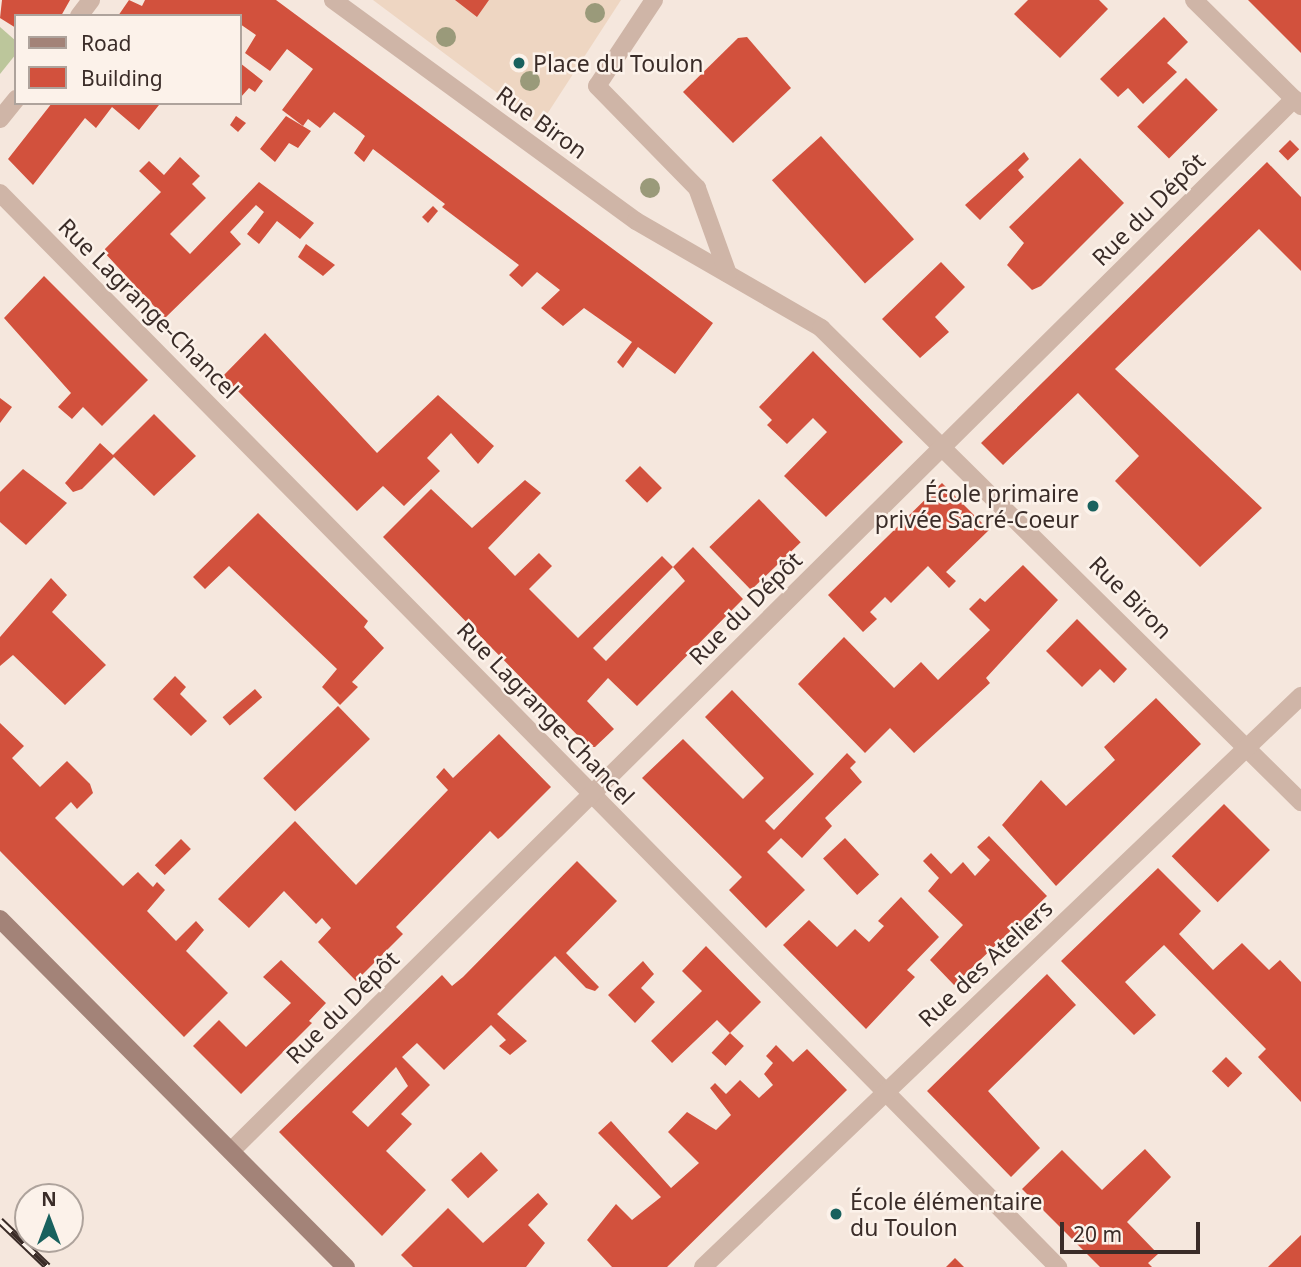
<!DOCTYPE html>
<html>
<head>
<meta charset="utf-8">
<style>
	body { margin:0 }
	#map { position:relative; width:1301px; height:1267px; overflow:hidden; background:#f5e7dd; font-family:"Noto Sans",sans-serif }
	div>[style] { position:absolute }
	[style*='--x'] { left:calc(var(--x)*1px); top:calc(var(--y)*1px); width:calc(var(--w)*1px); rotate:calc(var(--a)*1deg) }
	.green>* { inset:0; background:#bcc69b }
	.plaza>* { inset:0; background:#eed6c2 }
	.building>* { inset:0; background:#d2513d; transform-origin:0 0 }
	.minor>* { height:18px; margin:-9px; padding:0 9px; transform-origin:9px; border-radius:9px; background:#cfb5a7 }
	.secondary>* { height:18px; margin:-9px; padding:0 9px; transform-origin:9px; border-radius:9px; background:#a38378 }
	.rail>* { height:8px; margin-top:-4px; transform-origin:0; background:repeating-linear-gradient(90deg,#fcf2ea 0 16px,#3a2c28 0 32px); box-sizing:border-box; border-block:2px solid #3a2c28 }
	.trees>* { width:20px; height:20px; margin:-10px; border-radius:50%; background:#9a9a7a }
	.dots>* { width:19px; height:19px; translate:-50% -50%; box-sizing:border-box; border:4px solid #fcf2ea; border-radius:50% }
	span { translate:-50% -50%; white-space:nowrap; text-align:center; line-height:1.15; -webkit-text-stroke:5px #fcf2ea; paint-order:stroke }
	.poi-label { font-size:23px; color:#3a2c28 }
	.left { translate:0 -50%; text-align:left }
	.right { translate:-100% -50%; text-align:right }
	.street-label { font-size:23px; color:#3a2c28 }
	.legend { position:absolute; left:14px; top:14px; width:228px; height:91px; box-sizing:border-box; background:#fcf2ea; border:2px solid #aea39c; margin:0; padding:9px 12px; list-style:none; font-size:21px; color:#3a2c28 }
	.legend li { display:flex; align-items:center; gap:14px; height:35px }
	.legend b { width:35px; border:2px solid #aea39c }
	.north { position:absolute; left:14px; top:1183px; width:70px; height:70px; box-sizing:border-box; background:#fcf2ea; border:2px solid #aea39c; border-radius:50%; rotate:0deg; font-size:19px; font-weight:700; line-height:28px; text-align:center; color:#3a2c28 }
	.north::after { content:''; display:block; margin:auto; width:24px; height:32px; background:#19615e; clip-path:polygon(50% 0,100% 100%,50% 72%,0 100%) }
	.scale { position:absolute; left:1060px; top:1222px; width:140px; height:32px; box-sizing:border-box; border:4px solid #3a2c28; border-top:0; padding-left:9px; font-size:21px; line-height:24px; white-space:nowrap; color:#3a2c28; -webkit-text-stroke:5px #fcf2ea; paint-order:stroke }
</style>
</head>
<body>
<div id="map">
	<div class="green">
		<i style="clip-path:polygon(0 27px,16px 41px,16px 54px,0 74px)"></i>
	</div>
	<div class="plaza">
		<i style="clip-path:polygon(373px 0,621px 0,540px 125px)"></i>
	</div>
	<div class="building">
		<i style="clip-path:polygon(2px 0,70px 0,61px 16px,16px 16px,16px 28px,0 18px)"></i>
		<i style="clip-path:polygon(129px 0,142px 6px,145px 0,276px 0,713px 323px,675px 374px,638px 347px,623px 368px,617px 362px,632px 342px,584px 308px,563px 326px,541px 308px,560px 290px,537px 272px,522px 287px,509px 275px,519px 265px,442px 207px,445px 204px,373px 149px,364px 162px,354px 153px,365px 136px,359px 131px,334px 112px,320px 128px,308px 119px,303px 126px,282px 110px,313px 69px,287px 49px,270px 71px,245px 53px,256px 35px,240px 24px,240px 16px,118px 16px)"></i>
		<i style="clip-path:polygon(447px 0,489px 0,477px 17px,455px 0)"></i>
		<i style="clip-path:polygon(1028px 0,1099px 0,1108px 9px,1060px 58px,1014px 14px)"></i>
		<i style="clip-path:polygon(1248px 0,1301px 0,1301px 53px)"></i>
		<i style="clip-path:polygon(1164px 17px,1188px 42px,1167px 63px,1177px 72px,1143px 104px,1128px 88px,1118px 97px,1100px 79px)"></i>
		<i style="clip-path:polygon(747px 37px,791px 88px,733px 143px,683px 92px,738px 38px)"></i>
		<i style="clip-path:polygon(240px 63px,263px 81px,255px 92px,249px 88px,240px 98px)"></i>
		<i style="left:1186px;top:78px;width:45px;height:69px;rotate:45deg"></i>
		<i style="clip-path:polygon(52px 103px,157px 103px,159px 105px,139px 130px,112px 107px,96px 128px,85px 118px,33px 185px,8px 159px)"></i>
		<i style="clip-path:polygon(236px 116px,246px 123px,238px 132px,230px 125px)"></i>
		<i style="clip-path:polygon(286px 116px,311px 131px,298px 148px,289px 143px,275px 162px,260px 149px)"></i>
		<i style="left:821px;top:136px;width:139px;height:66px;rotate:48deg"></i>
		<i style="left:1290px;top:140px;width:13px;height:16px;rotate:45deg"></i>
		<i style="clip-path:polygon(1024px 152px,1029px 159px,1018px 170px,1024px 177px,980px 220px,965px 205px)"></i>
		<i style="clip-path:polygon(180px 157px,200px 176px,192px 184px,206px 198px,170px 234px,190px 254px,259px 182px,314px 223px,300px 239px,277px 221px,259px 244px,247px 234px,264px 212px,256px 205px,230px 232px,241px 244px,165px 318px,103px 251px,161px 192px,139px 171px,149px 161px,164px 175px)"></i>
		<i style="clip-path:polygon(1080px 158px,1124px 203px,1041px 286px,1032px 290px,1007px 265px,1024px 243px,1009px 227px)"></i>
		<i style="clip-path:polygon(1267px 162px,1301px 197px,1301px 271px,1259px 229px,1115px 369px,1262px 508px,1200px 567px,1115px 481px,1139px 456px,1078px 393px,1003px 465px,981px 443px)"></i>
		<i style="clip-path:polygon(433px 206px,438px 211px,428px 223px,422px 217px)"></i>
		<i style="clip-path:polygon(306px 244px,335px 265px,323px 276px,298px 257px)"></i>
		<i style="clip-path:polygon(941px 262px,965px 287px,935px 317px,949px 332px,920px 358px,882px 319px)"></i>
		<i style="clip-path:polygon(44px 276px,148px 380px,102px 426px,83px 407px,72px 419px,58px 407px,71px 393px,4px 318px)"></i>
		<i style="clip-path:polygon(265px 333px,377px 453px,438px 395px,494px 446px,478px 464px,451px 433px,427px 458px,440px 471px,404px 506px,383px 486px,357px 511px,223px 376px)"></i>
		<i style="clip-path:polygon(813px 351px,903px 442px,826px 517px,784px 476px,827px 432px,813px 418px,787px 444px,767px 425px,772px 420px,759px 407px)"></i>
		<i style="clip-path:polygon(0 398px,12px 407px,0 423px)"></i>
		<i style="clip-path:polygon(154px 414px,196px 456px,154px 496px,114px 457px,82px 489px,73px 492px,65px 483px,100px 443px,113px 455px)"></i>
		<i style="left:640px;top:466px;width:31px;height:21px;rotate:45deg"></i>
		<i style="clip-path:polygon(23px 469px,67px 503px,26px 545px,0 522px,0 492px)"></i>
		<i style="clip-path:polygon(525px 480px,541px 493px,488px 548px,515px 576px,539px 553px,552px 566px,529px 589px,578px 638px,662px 556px,673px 567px,593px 648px,606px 661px,685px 581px,673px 567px,693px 547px,743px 599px,637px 706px,608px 678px,587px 701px,614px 729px,595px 747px,589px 747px,383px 537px,431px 489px,472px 528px)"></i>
		<i style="clip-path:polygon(942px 483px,989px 530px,946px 572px,956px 581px,949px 588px,928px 566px,891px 603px,885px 597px,870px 612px,877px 619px,863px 632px,828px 595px)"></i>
		<i style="left:759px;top:499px;width:60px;height:69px;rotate:46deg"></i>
		<i style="clip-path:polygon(258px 513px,368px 621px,364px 627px,384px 648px,352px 682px,358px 687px,340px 705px,322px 687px,337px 669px,229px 566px,205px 589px,193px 577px)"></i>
		<i style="clip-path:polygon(1023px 565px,1058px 600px,986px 678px,990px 683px,914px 753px,890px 728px,865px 753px,798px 684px,844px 637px,894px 688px,921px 662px,938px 680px,990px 630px,969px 609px,980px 598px,985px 602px)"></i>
		<i style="clip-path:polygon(51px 578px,67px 595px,52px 612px,106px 665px,65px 705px,13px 655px,0 666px,0 637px)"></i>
		<i style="clip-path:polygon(1077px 619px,1127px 669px,1114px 683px,1100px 669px,1082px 687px,1046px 651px)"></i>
		<i style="clip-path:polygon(175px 676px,186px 687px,180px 694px,207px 721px,191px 736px,153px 699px)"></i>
		<i style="left:255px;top:689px;width:11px;height:43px;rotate:49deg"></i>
		<i style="clip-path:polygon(732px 690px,814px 774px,765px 821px,774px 830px,847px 753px,856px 762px,850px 768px,862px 782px,825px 818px,832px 826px,802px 858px,781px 838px,767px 852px,805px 890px,766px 928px,729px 890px,742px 877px,642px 778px,683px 739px,743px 799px,764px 778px,705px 717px)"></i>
		<i style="clip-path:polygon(1156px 698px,1201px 744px,1056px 886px,1002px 825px,1041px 780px,1066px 806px,1115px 760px,1104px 747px)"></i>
		<i style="left:338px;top:706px;width:46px;height:104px;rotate:46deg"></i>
		<i style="clip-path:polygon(0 723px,24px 746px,12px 758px,40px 787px,67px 761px,90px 784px,93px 793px,77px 809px,71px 802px,55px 818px,123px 886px,138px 872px,153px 887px,157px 882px,165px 890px,147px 911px,176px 941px,196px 921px,204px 930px,186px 951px,228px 993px,184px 1037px,0 851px)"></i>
		<i style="clip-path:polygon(499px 734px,551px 787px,502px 836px,498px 839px,490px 831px,396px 927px,403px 934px,356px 981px,318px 942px,331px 928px,322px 918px,316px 924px,284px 891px,249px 928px,218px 899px,295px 821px,356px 885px,448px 790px,436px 777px,444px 768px,453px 778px)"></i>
		<i style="left:1224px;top:804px;width:65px;height:74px;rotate:45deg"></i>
		<i style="clip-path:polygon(989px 836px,1047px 896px,954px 985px,930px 960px,963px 925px,928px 891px,939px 878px,923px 861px,931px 853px,951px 874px,963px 862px,975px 876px,990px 860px,977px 847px)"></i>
		<i style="left:845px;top:838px;width:50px;height:30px;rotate:47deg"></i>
		<i style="left:181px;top:839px;width:14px;height:37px;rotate:45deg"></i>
		<i style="clip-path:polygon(evenodd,577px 861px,617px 901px,566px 953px,599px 987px,595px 991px,586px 988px,555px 956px,497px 1014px,527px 1041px,510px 1055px,499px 1046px,506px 1040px,491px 1025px,444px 1070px,417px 1043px,402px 1057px,430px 1085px,401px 1114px,412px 1124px,386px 1151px,426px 1190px,382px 1236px,279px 1132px,442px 975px,452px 986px,463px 977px,577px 861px,396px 1067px,408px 1086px,368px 1127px,352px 1112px,396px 1067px)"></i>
		<i style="clip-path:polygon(1158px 868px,1201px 911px,1179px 934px,1213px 970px,1242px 943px,1269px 970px,1280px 960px,1301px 982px,1301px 1102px,1258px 1057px,1266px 1049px,1164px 945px,1125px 982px,1156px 1015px,1134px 1035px,1061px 961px)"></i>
		<i style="clip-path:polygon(901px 897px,939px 937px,907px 970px,915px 977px,866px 1029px,783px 945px,809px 920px,837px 947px,855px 929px,869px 942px,884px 926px,878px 921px)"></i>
		<i style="clip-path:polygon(706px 946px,761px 1002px,730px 1033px,717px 1020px,672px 1063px,651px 1041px,702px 991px,682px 971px)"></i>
		<i style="clip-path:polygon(281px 960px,326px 1003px,309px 1021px,312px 1023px,241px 1094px,193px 1046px,219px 1020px,246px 1047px,291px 1003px,263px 977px)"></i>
		<i style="clip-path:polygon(643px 961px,654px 974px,641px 988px,655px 1002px,635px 1023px,608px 995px)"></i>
		<i style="clip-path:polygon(1047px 974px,1076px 1005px,988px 1091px,1040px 1148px,1011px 1177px,927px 1091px)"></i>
		<i style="left:730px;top:1033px;width:19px;height:27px;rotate:43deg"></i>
		<i style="clip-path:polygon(776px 1045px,793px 1062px,807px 1049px,847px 1090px,667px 1267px,612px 1267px,587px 1240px,616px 1204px,632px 1220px,661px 1197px,598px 1133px,611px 1121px,671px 1188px,699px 1163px,668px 1132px,687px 1112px,716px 1130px,731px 1115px,710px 1088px,715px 1083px,726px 1094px,740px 1080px,759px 1098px,773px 1085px,764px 1074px,773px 1063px,766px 1056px)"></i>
		<i style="left:1226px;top:1057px;width:23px;height:20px;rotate:45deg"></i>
		<i style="clip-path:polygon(1145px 1149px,1171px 1177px,1127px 1222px,1158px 1254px,1148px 1263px,1152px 1267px,1100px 1267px,1022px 1189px,1062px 1150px,1102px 1190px)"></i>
		<i style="left:481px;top:1152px;width:25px;height:41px;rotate:47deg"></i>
		<i style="clip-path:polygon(538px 1193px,548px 1204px,528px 1225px,545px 1243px,526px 1267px,413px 1267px,401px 1255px,448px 1208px,483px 1243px)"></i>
		<i style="clip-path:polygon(1301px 1235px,1301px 1267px,1268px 1267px)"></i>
		<i style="clip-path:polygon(955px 1258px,964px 1267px,946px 1267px)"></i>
	</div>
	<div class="minor">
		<i style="--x:333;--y:0;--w:375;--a:36.1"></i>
		<i style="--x:636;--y:221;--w:214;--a:30"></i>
		<i style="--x:821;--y:328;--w:675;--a:44.64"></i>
		<i style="--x:654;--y:0;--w:103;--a:123.5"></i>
		<i style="--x:597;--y:86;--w:143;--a:45.6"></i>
		<i style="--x:697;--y:188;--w:91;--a:70.2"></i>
		<i style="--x:1194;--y:0;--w:151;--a:44.7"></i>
		<i style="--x:79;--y:16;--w:20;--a:-53"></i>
		<i style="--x:0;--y:119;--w:26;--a:-51"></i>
		<i style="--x:0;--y:193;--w:1508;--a:45.43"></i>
		<i style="--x:231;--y:1151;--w:1496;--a:-44.7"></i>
		<i style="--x:703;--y:1267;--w:827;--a:-43.68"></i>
	</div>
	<div class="secondary">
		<i style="--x:0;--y:919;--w:491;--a:45.2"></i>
	</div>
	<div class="rail">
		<i style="--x:0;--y:1221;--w:66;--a:43.8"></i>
	</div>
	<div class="trees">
		<i style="left:595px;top:13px"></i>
		<i style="left:446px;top:37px"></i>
		<i style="left:530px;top:81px"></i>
		<i style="left:650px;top:188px"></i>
	</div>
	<div class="dots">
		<i style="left:519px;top:63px;background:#19615e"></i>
		<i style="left:1093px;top:506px;background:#19615e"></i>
		<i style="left:836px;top:1214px;background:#19615e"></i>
	</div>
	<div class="poi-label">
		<span class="left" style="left:533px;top:63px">Place du Toulon</span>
		<span class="right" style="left:1079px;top:506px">École primaire<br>privée Sacré-Coeur</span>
		<span class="left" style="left:850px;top:1214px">École élémentaire<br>du Toulon</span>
	</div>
	<div class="street-label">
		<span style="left:542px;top:122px;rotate:36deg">Rue Biron</span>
		<span style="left:1148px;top:209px;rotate:-45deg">Rue du Dépôt</span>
		<span style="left:149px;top:308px;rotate:45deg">Rue Lagrange-Chancel</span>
		<span style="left:1131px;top:597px;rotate:45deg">Rue Biron</span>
		<span style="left:745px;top:608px;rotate:-45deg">Rue du Dépôt</span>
		<span style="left:546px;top:713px;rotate:46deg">Rue Lagrange-Chancel</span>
		<span style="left:985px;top:963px;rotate:-43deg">Rue des Ateliers</span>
		<span style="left:342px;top:1007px;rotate:-45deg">Rue du Dépôt</span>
	</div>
	<ul class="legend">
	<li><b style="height:9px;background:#a38378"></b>Road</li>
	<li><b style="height:19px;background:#d2513d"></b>Building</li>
	</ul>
	<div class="north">N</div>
	<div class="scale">20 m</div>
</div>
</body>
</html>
